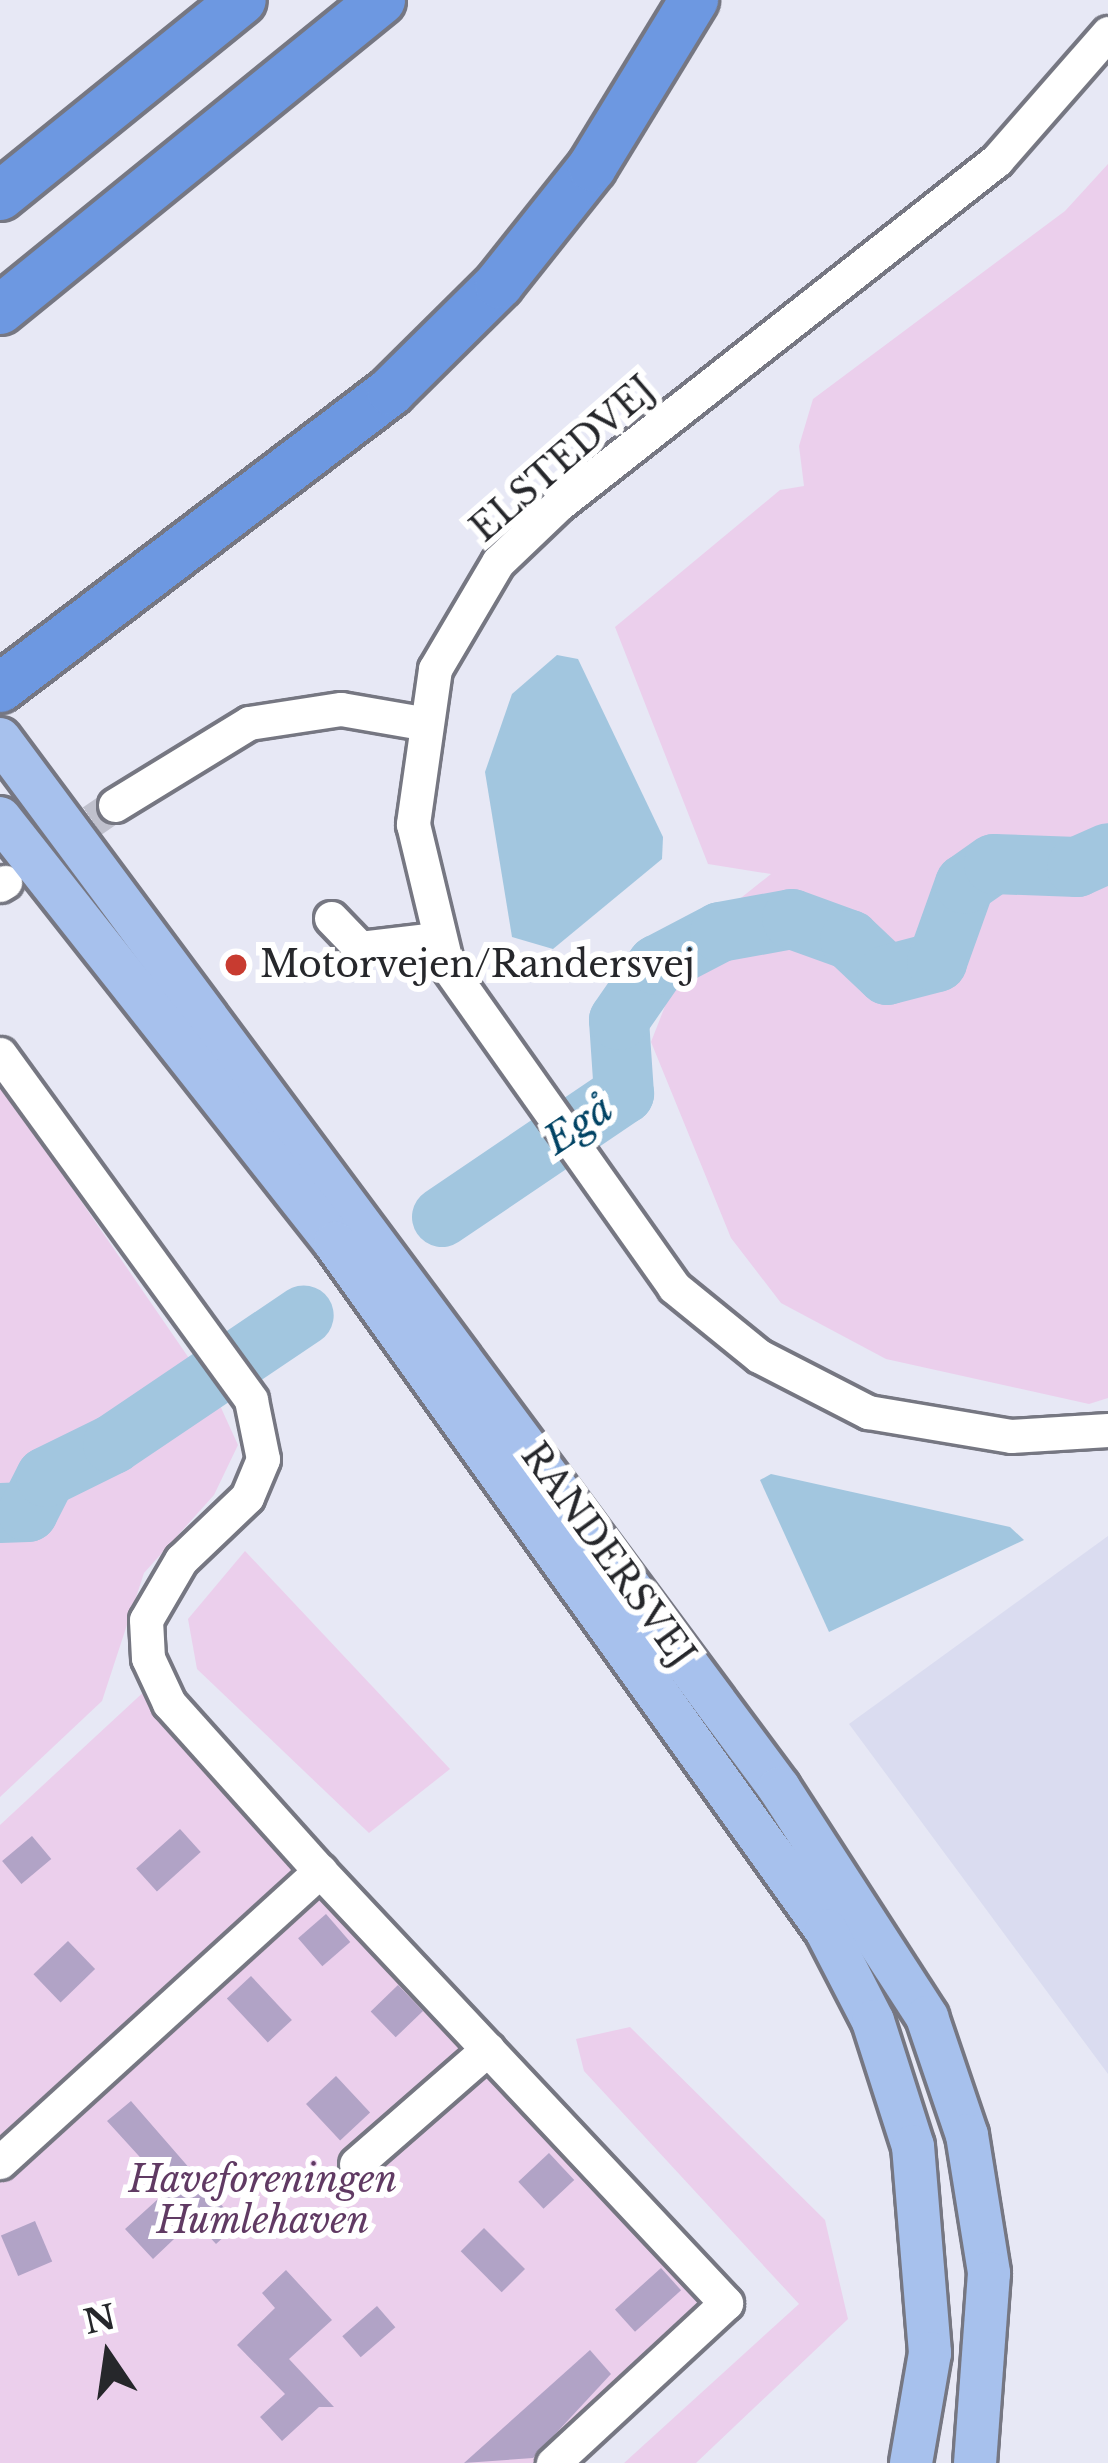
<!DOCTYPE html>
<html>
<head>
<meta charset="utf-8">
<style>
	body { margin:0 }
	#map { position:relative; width:1108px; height:2463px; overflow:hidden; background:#e7e8f5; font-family:"Libre Baskerville",serif }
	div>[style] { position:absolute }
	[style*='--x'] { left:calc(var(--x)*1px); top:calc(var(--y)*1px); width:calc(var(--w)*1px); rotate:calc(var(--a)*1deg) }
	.built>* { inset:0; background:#dadcf0 }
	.green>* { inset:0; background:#ebcfec }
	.water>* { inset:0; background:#a2c6df }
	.river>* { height:60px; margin:-30px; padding:0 30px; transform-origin:30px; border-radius:30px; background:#a2c6df }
	.building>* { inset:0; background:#b1a3c6; transform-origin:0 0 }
	.minor-tunnel>* { height:33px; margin-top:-16.5px; transform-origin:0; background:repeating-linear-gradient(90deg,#c0c1cd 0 33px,transparent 0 49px) }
	.roads { filter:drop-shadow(3px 0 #767782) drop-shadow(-3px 0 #767782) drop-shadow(0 3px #767782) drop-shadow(0 -3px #767782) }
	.minor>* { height:33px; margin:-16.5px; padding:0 16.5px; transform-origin:16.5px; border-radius:16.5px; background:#fff }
	.major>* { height:42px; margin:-21px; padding:0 21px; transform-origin:21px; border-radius:21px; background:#a7c1ed }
	.highway>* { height:48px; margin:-24px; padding:0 24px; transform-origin:24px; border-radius:24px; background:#6d98e1 }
	.dots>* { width:33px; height:33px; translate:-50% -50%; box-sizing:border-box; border:6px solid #fff; border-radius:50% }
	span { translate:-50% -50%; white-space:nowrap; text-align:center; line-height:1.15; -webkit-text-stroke:12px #fff; paint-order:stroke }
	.street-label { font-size:36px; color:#26272b }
	.poi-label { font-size:36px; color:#26272b }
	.left { translate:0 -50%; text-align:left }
	.park-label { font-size:36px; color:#603a63; font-style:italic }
	.water-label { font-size:39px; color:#014364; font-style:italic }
	.north { position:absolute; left:48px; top:2295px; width:120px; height:120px; -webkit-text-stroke:9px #fff; paint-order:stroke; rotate:347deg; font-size:33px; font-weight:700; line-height:48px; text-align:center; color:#26272b }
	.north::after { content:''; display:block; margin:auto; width:42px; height:54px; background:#26272b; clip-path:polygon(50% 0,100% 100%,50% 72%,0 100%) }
</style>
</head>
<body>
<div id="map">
	<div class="built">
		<i style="clip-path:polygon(1108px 1536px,1108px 2074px,849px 1724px)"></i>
	</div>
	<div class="green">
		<i style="clip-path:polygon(1108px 164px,1108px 1398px,1089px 1404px,886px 1359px,781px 1303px,731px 1238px,651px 1042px,692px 937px,771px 874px,708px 864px,615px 627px,780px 490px,804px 486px,799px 446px,813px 399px,1065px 211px)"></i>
		<i style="clip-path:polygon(0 1083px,217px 1399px,238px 1445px,214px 1495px,144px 1573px,102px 1701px,0 1797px)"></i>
		<i style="clip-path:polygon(245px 1551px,450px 1769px,369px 1833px,197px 1669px,188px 1619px)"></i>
		<i style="clip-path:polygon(149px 1687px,714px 2296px,533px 2463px,0 2463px,0 1825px)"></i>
		<i style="clip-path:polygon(630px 2027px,825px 2220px,848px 2319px,696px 2463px,624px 2463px,799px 2304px,584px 2071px,576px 2039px)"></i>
	</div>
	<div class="water">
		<i style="clip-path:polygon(557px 655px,578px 659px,663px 837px,662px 859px,553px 949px,512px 937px,485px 772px,512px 694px)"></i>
		<i style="clip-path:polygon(771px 1474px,1010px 1527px,1024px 1540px,829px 1632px,760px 1480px)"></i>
	</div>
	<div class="river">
		<i style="--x:442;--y:1217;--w:220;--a:-34.1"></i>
		<i style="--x:624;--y:1094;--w:74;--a:-93.9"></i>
		<i style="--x:619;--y:1020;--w:67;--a:-55.4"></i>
		<i style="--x:657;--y:965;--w:71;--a:-27.6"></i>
		<i style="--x:720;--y:932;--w:73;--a:-10.2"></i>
		<i style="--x:792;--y:919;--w:62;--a:19.9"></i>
		<i style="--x:850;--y:940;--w:51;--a:43.4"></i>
		<i style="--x:887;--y:975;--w:52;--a:-14.6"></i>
		<i style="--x:937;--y:962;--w:83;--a:-70.3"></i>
		<i style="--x:965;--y:884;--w:35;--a:-35"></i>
		<i style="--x:994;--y:864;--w:83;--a:2.1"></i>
		<i style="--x:1077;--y:867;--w:34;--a:-24"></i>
		<i style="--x:0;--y:1513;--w:28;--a:-2"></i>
		<i style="--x:28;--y:1512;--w:39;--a:-63"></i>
		<i style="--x:46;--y:1477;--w:75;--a:-26.2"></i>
		<i style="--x:113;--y:1444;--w:230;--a:-34"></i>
	</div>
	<div class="building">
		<i style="left:180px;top:1829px;width:31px;height:59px;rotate:48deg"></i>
		<i style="left:32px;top:1836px;width:30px;height:39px;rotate:50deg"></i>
		<i style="left:326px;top:1914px;width:37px;height:37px;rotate:49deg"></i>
		<i style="left:68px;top:1941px;width:39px;height:48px;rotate:46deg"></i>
		<i style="left:251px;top:1976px;width:60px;height:33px;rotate:47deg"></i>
		<i style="left:398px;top:1985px;width:36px;height:38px;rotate:46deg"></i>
		<i style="left:336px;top:2076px;width:50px;height:41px;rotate:47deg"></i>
		<i style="clip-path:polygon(131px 2101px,238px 2224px,216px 2244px,194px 2220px,153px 2259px,125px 2229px,169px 2189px,107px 2121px)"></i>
		<i style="left:549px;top:2153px;width:37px;height:42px;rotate:47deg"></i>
		<i style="left:35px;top:2221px;width:44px;height:37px;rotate:67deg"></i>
		<i style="left:484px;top:2228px;width:58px;height:33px;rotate:45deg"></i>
		<i style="left:661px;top:2268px;width:30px;height:62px;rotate:48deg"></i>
		<i style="clip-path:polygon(286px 2270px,332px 2320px,289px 2359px,334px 2407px,319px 2407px,282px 2441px,260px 2417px,285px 2394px,237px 2345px,275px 2308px,262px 2293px)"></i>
		<i style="left:377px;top:2306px;width:28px;height:46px;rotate:49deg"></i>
		<i style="clip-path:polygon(590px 2350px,611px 2374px,533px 2458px,464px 2463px)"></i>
	</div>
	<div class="minor-tunnel">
		<i style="--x:52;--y:848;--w:76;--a:-34.3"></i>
	</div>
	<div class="roads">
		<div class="minor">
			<i style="--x:1108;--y:33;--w:169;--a:131.2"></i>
			<i style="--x:997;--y:160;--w:557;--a:141.85"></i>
			<i style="--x:559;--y:504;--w:84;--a:136.4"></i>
			<i style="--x:498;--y:562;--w:124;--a:120.5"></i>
			<i style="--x:435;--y:669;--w:157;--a:98.1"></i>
			<i style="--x:413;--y:824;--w:146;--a:76.5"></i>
			<i style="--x:447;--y:966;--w:393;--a:54.7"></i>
			<i style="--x:674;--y:1287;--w:109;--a:39.1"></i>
			<i style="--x:759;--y:1356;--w:123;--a:27.2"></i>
			<i style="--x:868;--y:1412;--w:145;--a:9.5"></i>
			<i style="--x:1011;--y:1436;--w:97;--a:-3.5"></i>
			<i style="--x:115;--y:805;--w:157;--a:-31.5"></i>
			<i style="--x:249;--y:723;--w:93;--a:-8.7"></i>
			<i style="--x:341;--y:709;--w:82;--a:9.8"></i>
			<i style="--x:0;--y:885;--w:6;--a:-31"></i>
			<i style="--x:331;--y:918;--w:42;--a:46"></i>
			<i style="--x:360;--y:948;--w:77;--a:-6.8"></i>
			<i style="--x:0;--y:1054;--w:427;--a:54"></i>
			<i style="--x:251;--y:1400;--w:60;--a:78.5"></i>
			<i style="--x:263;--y:1459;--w:41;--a:112.8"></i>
			<i style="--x:247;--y:1497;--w:91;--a:136.3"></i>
			<i style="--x:181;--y:1560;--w:69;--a:120.3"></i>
			<i style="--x:146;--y:1620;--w:38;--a:87"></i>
			<i style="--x:148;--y:1658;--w:50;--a:65"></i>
			<i style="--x:169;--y:1703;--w:226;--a:48.1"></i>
			<i style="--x:0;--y:2162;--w:433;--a:-42.3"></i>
			<i style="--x:320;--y:1871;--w:593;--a:46.78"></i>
			<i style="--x:726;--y:2303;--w:236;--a:137.2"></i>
			<i style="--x:356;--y:2164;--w:175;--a:-41.1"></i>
		</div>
		<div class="major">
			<i style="--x:0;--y:739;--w:1307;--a:53.4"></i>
			<i style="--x:779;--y:1788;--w:273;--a:57.1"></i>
			<i style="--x:927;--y:2017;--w:125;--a:71.3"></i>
			<i style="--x:967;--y:2135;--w:140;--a:80.9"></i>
			<i style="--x:989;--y:2273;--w:191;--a:94.2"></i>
			<i style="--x:0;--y:818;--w:541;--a:51.75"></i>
			<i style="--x:335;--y:1243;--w:844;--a:54.45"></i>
			<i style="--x:826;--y:1930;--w:102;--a:62.7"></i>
			<i style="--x:873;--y:2021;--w:131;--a:72.3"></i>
			<i style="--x:913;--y:2146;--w:208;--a:85.3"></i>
			<i style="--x:930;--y:2353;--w:112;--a:99.8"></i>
		</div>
		<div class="highway">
			<i style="--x:0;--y:196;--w:311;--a:-39"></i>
			<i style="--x:0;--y:310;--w:491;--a:-39.1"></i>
			<i style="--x:0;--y:688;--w:491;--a:-37.2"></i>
			<i style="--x:391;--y:391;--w:152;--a:-44.7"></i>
			<i style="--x:499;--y:284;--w:149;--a:-51.5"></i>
			<i style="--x:592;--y:167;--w:196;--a:-58.6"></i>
		</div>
	</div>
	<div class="dots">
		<i style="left:236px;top:965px;background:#c83b30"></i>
	</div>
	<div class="street-label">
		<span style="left:563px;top:459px;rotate:-41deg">ELSTEDVEJ</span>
		<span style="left:608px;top:1555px;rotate:54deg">RANDERSVEJ</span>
	</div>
	<div class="poi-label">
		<span class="left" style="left:260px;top:965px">Motorvejen/Randersvej</span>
	</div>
	<div class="park-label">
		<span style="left:263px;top:2200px">Haveforeningen<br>Humlehaven</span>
	</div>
	<div class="water-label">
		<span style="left:579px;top:1125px;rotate:-34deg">Egå</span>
	</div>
	<div class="north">N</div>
</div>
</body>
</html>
